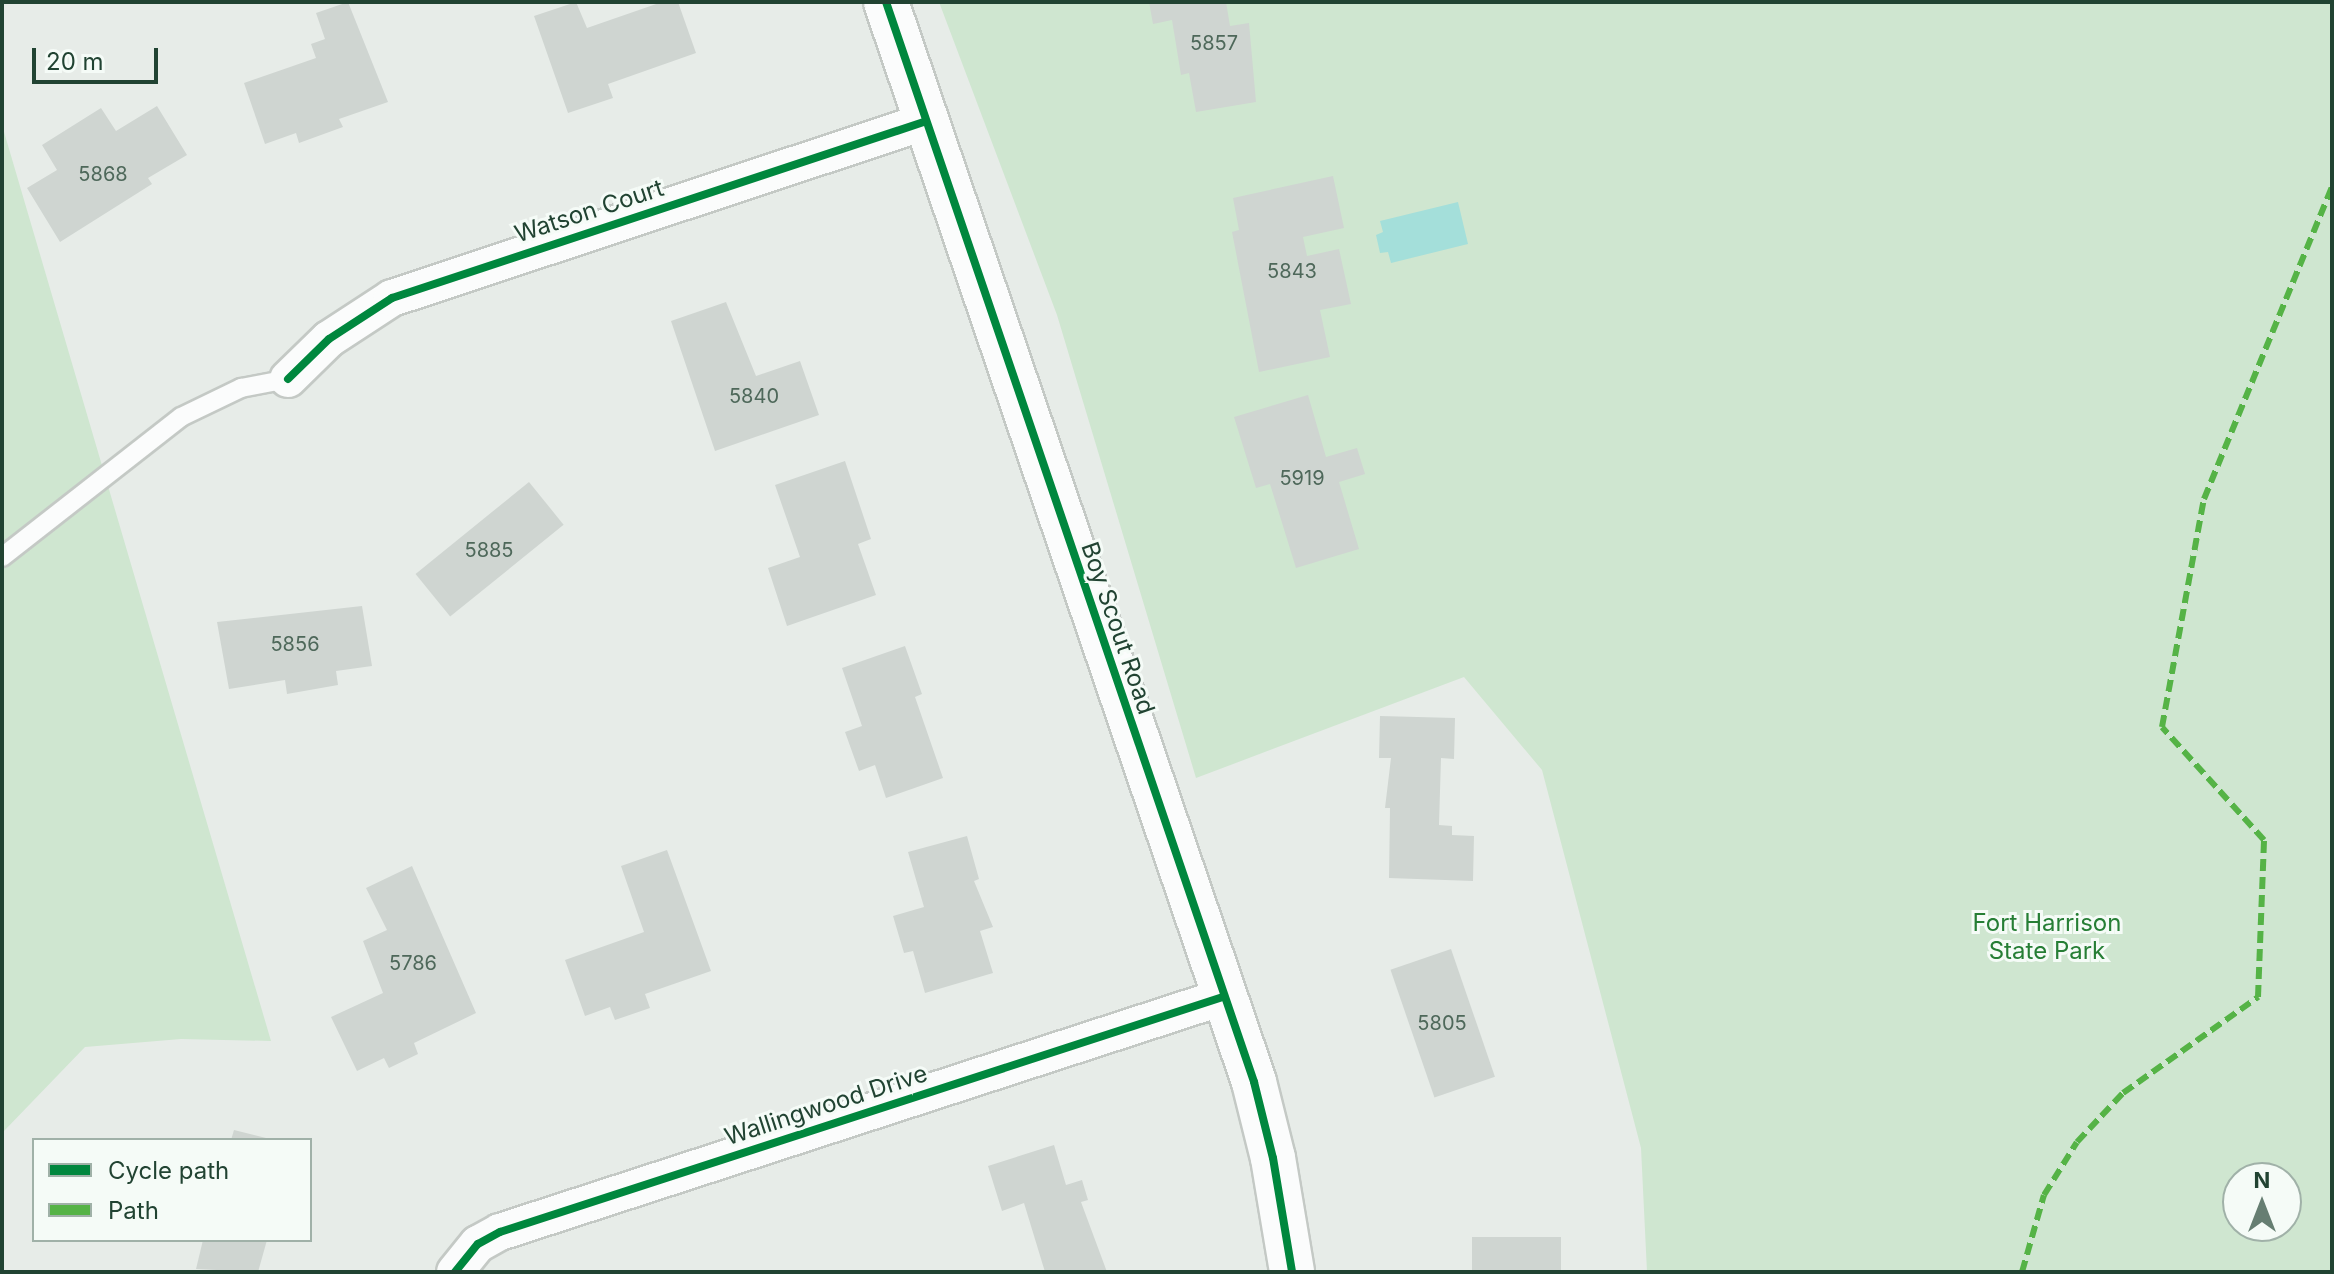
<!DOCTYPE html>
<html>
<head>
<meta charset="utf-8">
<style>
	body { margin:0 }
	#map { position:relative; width:2334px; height:1274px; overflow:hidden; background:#e7ece8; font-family:Inter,sans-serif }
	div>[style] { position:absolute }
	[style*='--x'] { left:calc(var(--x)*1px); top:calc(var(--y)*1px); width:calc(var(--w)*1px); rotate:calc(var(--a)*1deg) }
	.green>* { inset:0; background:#cfe6d0 }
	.water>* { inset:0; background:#a4dfda }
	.building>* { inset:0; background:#cfd5d1; transform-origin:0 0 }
	.roads { filter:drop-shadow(2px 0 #c4c9c5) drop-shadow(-2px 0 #c4c9c5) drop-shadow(0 2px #c4c9c5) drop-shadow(0 -2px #c4c9c5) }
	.service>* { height:18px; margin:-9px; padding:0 9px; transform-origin:9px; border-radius:9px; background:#fbfcfc }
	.minor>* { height:36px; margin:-18px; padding:0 18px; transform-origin:18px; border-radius:18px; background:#fbfcfc }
	.tertiary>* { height:44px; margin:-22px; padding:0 22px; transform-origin:22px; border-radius:22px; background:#fbfcfc }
	.quiet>* { height:6px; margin-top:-3px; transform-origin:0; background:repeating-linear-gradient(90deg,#55b346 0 12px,transparent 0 18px) }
	.cycleway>* { height:8px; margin:-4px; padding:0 4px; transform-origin:4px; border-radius:4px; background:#00873e }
	span { translate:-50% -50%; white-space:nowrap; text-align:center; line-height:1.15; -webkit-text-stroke:6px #f5fbf7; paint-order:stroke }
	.number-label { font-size:20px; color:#4e685a }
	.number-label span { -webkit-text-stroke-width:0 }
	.street-label { font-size:24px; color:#214332 }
	.park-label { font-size:24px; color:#267e35 }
	.frame { position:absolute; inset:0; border:4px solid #214332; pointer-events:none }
	.legend { position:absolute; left:32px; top:1138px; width:280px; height:104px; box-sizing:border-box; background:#f5fbf7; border:2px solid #a0b1a8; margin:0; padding:10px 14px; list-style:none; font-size:24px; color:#214332 }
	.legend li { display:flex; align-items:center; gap:16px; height:40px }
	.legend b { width:40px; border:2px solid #a0b1a8 }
	.north { position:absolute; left:2222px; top:1162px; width:80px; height:80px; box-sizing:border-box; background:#f5fbf7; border:2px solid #a0b1a8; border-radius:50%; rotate:0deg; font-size:22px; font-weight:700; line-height:32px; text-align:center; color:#214332 }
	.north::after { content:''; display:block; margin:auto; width:28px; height:36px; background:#667e72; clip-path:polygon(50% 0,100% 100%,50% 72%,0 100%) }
	.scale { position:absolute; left:32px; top:48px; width:126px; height:36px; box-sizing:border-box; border:4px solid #214332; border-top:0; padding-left:10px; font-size:24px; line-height:28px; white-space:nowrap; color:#214332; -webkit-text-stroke:6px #f5fbf7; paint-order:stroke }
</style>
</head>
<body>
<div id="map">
	<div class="green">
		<i style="clip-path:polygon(evenodd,939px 2px,2332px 2px,2332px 1272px,1647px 1272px,1641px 1148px,1542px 770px,1464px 677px,1196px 778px,1057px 315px,939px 2px,2238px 1178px,2286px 1178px,2286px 1226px,2238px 1226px,2238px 1178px)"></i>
		<i style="clip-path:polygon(2px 125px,271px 1041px,181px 1039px,85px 1047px,4px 1131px,2px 1180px)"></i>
	</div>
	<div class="water">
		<i style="clip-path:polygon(1458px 202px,1468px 244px,1391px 263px,1388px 252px,1380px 253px,1376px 235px,1383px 232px,1380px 221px)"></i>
	</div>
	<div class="building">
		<i style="clip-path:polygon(348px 2px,388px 102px,339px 119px,343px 127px,299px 143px,296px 133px,265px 144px,244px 83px,316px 58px,311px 44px,325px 39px,316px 13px)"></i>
		<i style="clip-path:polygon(576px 2px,587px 28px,662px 2px,678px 2px,696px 53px,608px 84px,613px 98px,568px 113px,534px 16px)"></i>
		<i style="clip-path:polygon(1149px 2px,1226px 2px,1230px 26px,1249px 23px,1256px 102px,1196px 112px,1189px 73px,1181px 75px,1172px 20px,1153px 24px)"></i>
		<i style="clip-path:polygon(157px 106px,187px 155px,148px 178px,152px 184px,60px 242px,27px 188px,57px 170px,42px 145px,101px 108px,116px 131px)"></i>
		<i style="clip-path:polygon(1333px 176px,1344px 228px,1303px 237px,1307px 256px,1339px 249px,1351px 304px,1320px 310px,1330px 357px,1259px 372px,1232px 232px,1239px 230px,1233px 198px)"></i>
		<i style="clip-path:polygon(726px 302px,756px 376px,800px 361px,819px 415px,715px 451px,671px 321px)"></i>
		<i style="clip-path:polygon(1308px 395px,1326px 457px,1357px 448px,1365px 474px,1339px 482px,1359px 549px,1296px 568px,1270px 484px,1256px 488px,1234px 417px)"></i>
		<i style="clip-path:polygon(845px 461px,871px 539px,858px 544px,876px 595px,787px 626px,768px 568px,800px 557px,775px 485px)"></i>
		<i style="left:529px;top:482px;width:55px;height:146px;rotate:51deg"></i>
		<i style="clip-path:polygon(362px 606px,372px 666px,336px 671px,338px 685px,287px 694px,285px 680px,229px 689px,217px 622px)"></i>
		<i style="clip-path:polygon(905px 646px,922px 694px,915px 697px,943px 778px,886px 798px,875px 765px,859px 771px,845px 732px,862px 726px,842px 668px)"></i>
		<i style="clip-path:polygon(1380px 716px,1455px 718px,1454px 759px,1441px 758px,1439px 825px,1452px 826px,1452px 835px,1474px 836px,1473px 881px,1389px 878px,1390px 808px,1385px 808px,1391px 758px,1379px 758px)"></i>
		<i style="clip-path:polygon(967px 836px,979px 879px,974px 881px,993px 927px,980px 931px,993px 973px,925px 993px,913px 951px,904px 953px,893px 916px,924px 907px,908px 852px)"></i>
		<i style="clip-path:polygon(667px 850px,711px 971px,645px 994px,650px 1008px,615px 1020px,610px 1007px,585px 1016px,565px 960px,644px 932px,621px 866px)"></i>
		<i style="clip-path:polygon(412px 866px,476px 1013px,414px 1043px,418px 1054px,389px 1068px,384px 1058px,357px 1071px,331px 1017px,383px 993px,363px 941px,387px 930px,366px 888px)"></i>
		<i style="left:1451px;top:949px;width:135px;height:64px;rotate:71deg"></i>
		<i style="clip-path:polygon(234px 1130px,270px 1139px,270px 1140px,231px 1140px)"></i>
		<i style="clip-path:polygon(1054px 1145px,1066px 1185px,1082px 1180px,1088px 1200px,1081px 1202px,1107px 1272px,1045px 1272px,1024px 1203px,1002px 1211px,988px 1166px)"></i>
		<i style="left:1561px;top:1237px;width:35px;height:89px;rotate:90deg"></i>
		<i style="clip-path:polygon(203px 1240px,267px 1240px,258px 1272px,196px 1269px)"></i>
	</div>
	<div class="roads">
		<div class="service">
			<i style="--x:2;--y:557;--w:227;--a:-38"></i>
			<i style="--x:181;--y:417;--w:67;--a:-25.8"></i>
			<i style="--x:241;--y:388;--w:48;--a:-10.8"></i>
		</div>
		<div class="minor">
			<i style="--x:288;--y:379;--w:57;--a:-44.3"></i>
			<i style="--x:329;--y:339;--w:75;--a:-33.1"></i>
			<i style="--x:392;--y:298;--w:560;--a:-18.31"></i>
			<i style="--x:455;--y:1272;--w:36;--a:-51"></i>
			<i style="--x:478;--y:1244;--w:25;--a:-29"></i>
			<i style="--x:500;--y:1232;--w:760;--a:-18.01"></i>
		</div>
		<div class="tertiary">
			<i style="--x:886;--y:2;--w:1141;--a:71.18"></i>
			<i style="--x:1254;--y:1082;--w:78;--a:76"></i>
			<i style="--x:1273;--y:1158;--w:116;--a:80.5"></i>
		</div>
	</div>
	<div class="quiet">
		<i style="--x:2022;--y:1272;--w:80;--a:-74.1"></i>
		<i style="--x:2044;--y:1195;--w:62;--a:-58.1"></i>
		<i style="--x:2077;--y:1142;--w:67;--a:-46.8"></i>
		<i style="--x:2123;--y:1093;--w:166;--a:-35.4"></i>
		<i style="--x:2258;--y:997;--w:157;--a:-87.8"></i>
		<i style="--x:2264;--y:840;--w:152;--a:-132.1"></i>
		<i style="--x:2162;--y:727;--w:232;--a:-79.6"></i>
		<i style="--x:2204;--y:499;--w:337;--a:-67.7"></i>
	</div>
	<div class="cycleway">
		<i style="--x:886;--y:2;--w:1141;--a:71.18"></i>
		<i style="--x:1254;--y:1082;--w:78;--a:76"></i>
		<i style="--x:1273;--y:1158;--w:116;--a:80.5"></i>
		<i style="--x:288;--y:379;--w:57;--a:-44.3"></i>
		<i style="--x:329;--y:339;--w:75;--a:-33.1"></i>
		<i style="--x:392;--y:298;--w:560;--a:-18.31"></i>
		<i style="--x:455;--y:1272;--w:36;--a:-51"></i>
		<i style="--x:478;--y:1244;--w:25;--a:-29"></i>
		<i style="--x:500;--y:1232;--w:760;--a:-18.01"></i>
	</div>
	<div class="number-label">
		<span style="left:1214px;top:43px">5857</span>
		<span style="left:103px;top:174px">5868</span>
		<span style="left:1292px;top:271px">5843</span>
		<span style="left:754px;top:396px">5840</span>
		<span style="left:1302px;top:478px">5919</span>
		<span style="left:489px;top:550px">5885</span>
		<span style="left:295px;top:644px">5856</span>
		<span style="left:413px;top:963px">5786</span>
		<span style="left:1442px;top:1023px">5805</span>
	</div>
	<div class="street-label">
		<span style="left:589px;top:211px;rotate:-18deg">Watson Court</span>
		<span style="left:1118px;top:628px;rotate:71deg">Boy Scout Road</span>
		<span style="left:826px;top:1105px;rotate:-18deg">Wallingwood Drive</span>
	</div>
	<div class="park-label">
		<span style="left:2047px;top:937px">Fort Harrison<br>State Park</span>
	</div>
	<div class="frame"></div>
	<ul class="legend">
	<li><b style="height:10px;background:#00873e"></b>Cycle path</li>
	<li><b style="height:10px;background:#55b346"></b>Path</li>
	</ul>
	<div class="north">N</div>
	<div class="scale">20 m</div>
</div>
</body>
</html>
